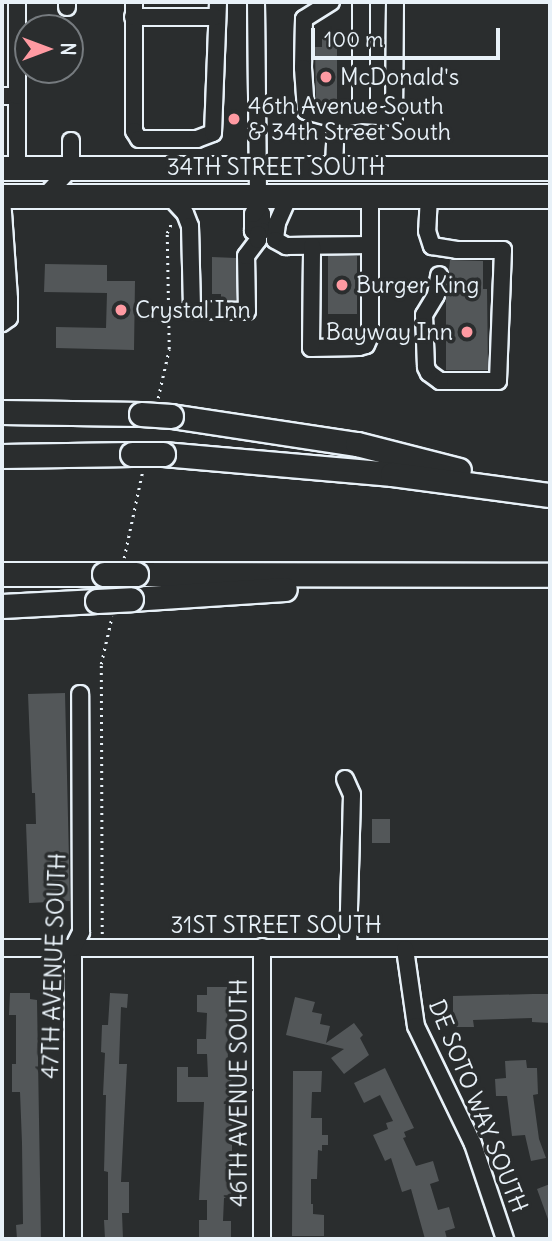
<!DOCTYPE html>
<html>
<head>
<meta charset="utf-8">
<style>
	body { margin:0 }
	#map { position:relative; width:552px; height:1241px; overflow:hidden; background:#2a2d2e; font-family:Delius,sans-serif }
	div>[style] { position:absolute }
	[style*='--x'] { left:calc(var(--x)*1px); top:calc(var(--y)*1px); width:calc(var(--w)*1px); rotate:calc(var(--a)*1deg) }
	.building>* { inset:0; background:#535759; transform-origin:0 0 }
	.path>* { height:2.5px; margin-top:-1.25px; transform-origin:0; background:repeating-linear-gradient(90deg,#e8f1f8 0 2px,transparent 0 7px) }
	.roads { filter:drop-shadow(2px 0 #e8f1f8) drop-shadow(-2px 0 #e8f1f8) drop-shadow(0 2px #e8f1f8) drop-shadow(0 -2px #e8f1f8) }
	.minor>* { height:16px; margin:-8px; padding:0 8px; transform-origin:8px; border-radius:8px; background:#2a2d2e }
	.highway>* { height:23px; margin:-11.5px; padding:0 11.5px; transform-origin:11.5px; border-radius:11.5px; background:#2a2d2e }
	.bridges { filter:drop-shadow(2px 0 #e8f1f8) drop-shadow(-2px 0 #e8f1f8) drop-shadow(0 2px #e8f1f8) drop-shadow(0 -2px #e8f1f8) }
	.highway-bridge>* { height:23px; margin:-11.5px; padding:0 11.5px; transform-origin:11.5px; border-radius:11.5px; background:#2a2d2e }
	.dots>* { width:19px; height:19px; translate:-50% -50%; box-sizing:border-box; border:4px solid #2a2d2e; border-radius:50% }
	span { translate:-50% -50%; white-space:nowrap; text-align:center; line-height:1.15; -webkit-text-stroke:7px #2a2d2e; paint-order:stroke }
	.poi-label { font-size:23px; color:#e8f1f8 }
	.left { translate:0 -50%; text-align:left }
	.right { translate:-100% -50%; text-align:right }
	.street-label { font-size:23px; color:#e8f1f8 }
	.frame { position:absolute; inset:0; border:4px solid #e8f1f8; pointer-events:none }
	.north { position:absolute; left:14px; top:14px; width:70px; height:70px; box-sizing:border-box; background:#2a2d2e; border:2px solid #767b7f; border-radius:50%; rotate:90deg; font-size:19px; font-weight:700; line-height:28px; text-align:center; color:#e8f1f8 }
	.north::after { content:''; display:block; margin:auto; width:24px; height:32px; background:#ff9aa2; clip-path:polygon(50% 0,100% 100%,50% 72%,0 100%) }
	.scale { position:absolute; left:311px; top:28px; width:189px; height:32px; box-sizing:border-box; border:4px solid #e8f1f8; border-top:0; padding-left:9px; font-size:21px; line-height:24px; white-space:nowrap; color:#e8f1f8; -webkit-text-stroke:5px #2a2d2e; paint-order:stroke }
</style>
</head>
<body>
<div id="map">
	<div class="building">
		<i style="clip-path:polygon(322px 39px,337px 39px,337px 107px,316px 103px,315px 47px,322px 47px)"></i>
		<i style="left:328px;top:256px;width:29px;height:58px"></i>
		<i style="clip-path:polygon(212px 257px,236px 258px,236px 300px,221px 300px,221px 294px,212px 294px)"></i>
		<i style="clip-path:polygon(450px 260px,483px 261px,483px 289px,487px 289px,488px 370px,446px 370px,446px 298px)"></i>
		<i style="clip-path:polygon(45px 264px,107px 265px,107px 281px,135px 281px,134px 350px,56px 348px,56px 327px,106px 328px,107px 293px,44px 292px)"></i>
		<i style="clip-path:polygon(65px 693px,70px 901px,29px 903px,26px 824px,36px 824px,35px 793px,32px 793px,28px 694px)"></i>
		<i style="left:372px;top:819px;width:18px;height:24px"></i>
		<i style="clip-path:polygon(207px 987px,227px 987px,228px 1068px,231px 1068px,232px 1106px,232px 1183px,231px 1198px,224px 1198px,223px 1221px,231px 1221px,231px 1239px,199px 1239px,199px 1220px,207px 1220px,207px 1200px,199px 1200px,204px 1102px,177px 1102px,177px 1067px,188px 1067px,188px 1077px,208px 1077px,207px 1054px,197px 1054px,197px 1039px,206px 1039px,207px 1013px,197px 1012px,197px 995px,207px 995px)"></i>
		<i style="clip-path:polygon(10px 993px,30px 993px,30px 999px,37px 1000px,41px 1239px,17px 1239px,16px 1225px,23px 1224px,22px 1143px,20px 1092px,12px 1092px,12px 1064px,16px 1064px,16px 1015px,9px 1015px)"></i>
		<i style="clip-path:polygon(110px 993px,128px 994px,127px 1008px,121px 1007px,119px 1064px,127px 1064px,121px 1182px,129px 1182px,129px 1213px,122px 1213px,123px 1239px,105px 1239px,104px 1220px,108px 1220px,108px 1172px,104px 1171px,106px 1095px,103px 1095px,105px 1053px,101px 1052px,102px 1025px,108px 1025px)"></i>
		<i style="clip-path:polygon(533px 994px,550px 994px,550px 1023px,532px 1022px,532px 1018px,473px 1020px,474px 1027px,453px 1027px,453px 996px)"></i>
		<i style="clip-path:polygon(295px 997px,315px 1002px,312px 1012px,322px 1014px,320px 1024px,330px 1026px,326px 1043px,354px 1023px,363px 1035px,360px 1038px,369px 1055px,344px 1074px,331px 1058px,344px 1049px,286px 1035px)"></i>
		<i style="clip-path:polygon(526px 1060px,527px 1068px,537px 1068px,538px 1094px,533px 1095px,539px 1139px,546px 1158px,531px 1161px,525px 1135px,512px 1136px,507px 1096px,496px 1096px,495px 1079px,506px 1078px,505px 1061px)"></i>
		<i style="clip-path:polygon(385px 1068px,414px 1128px,404px 1132px,406px 1137px,403px 1138px,416px 1166px,433px 1161px,439px 1181px,430px 1184px,438px 1210px,449px 1207px,455px 1228px,445px 1231px,447px 1239px,425px 1239px,411px 1189px,402px 1192px,391px 1158px,385px 1161px,373px 1135px,388px 1129px,386px 1123px,393px 1121px,380px 1095px,364px 1103px,354px 1083px)"></i>
		<i style="clip-path:polygon(293px 1071px,322px 1071px,321px 1092px,312px 1092px,311px 1118px,322px 1118px,322px 1135px,328px 1135px,328px 1145px,322px 1145px,322px 1151px,318px 1150px,317px 1179px,311px 1179px,311px 1204px,313px 1204px,313px 1214px,324px 1215px,324px 1236px,292px 1236px)"></i>
		<i style="clip-path:polygon(550px 1184px,550px 1222px,549px 1222px,537px 1189px)"></i>
	</div>
	<div class="path">
		<i style="--x:158;--y:398;--w:50;--a:-77.3"></i>
		<i style="--x:169;--y:349;--w:116;--a:-91"></i>
		<i style="--x:167;--y:233;--w:12;--a:-66"></i>
		<i style="--x:124;--y:558;--w:87;--a:-78"></i>
		<i style="--x:102;--y:934;--w:270;--a:-90.2"></i>
		<i style="--x:101;--y:664;--w:49;--a:-77.1"></i>
	</div>
	<div class="roads">
		<div class="minor">
			<i style="--x:134;--y:2;--w:129;--a:90"></i>
			<i style="--x:134;--y:131;--w:9;--a:58"></i>
			<i style="--x:139;--y:139;--w:58;--a:0"></i>
			<i style="--x:197;--y:139;--w:17;--a:-21"></i>
			<i style="--x:213;--y:133;--w:131;--a:-87.8"></i>
			<i style="--x:256;--y:2;--w:206;--a:89.4"></i>
			<i style="--x:258;--y:208;--w:7;--a:56"></i>
			<i style="--x:262;--y:214;--w:17;--a:90"></i>
			<i style="--x:262;--y:231;--w:5;--a:143"></i>
			<i style="--x:258;--y:234;--w:6;--a:-149"></i>
			<i style="--x:253;--y:231;--w:17;--a:-90"></i>
			<i style="--x:253;--y:214;--w:8;--a:-50"></i>
			<i style="--x:331;--y:2;--w:32;--a:148"></i>
			<i style="--x:304;--y:19;--w:49;--a:91.2"></i>
			<i style="--x:303;--y:68;--w:43;--a:86"></i>
			<i style="--x:306;--y:111;--w:31;--a:15"></i>
			<i style="--x:336;--y:119;--w:25;--a:-9"></i>
			<i style="--x:361;--y:115;--w:113;--a:-90"></i>
			<i style="--x:67;--y:7;--w:5;--a:-90"></i>
			<i style="--x:133;--y:17;--w:82;--a:0"></i>
			<i style="--x:2;--y:96;--w:15;--a:0"></i>
			<i style="--x:17;--y:96;--w:72;--a:90"></i>
			<i style="--x:17;--y:96;--w:94;--a:-90"></i>
			<i style="--x:361;--y:115;--w:33;--a:3"></i>
			<i style="--x:394;--y:117;--w:115;--a:-89.5"></i>
			<i style="--x:334;--y:167;--w:48;--a:-87.6"></i>
			<i style="--x:45;--y:196;--w:38;--a:-47"></i>
			<i style="--x:71;--y:168;--w:27;--a:-90"></i>
			<i style="--x:169;--y:196;--w:23;--a:47"></i>
			<i style="--x:185;--y:213;--w:14;--a:69"></i>
			<i style="--x:190;--y:226;--w:84;--a:88.6"></i>
			<i style="--x:192;--y:310;--w:55;--a:1"></i>
			<i style="--x:247;--y:311;--w:55;--a:-91"></i>
			<i style="--x:246;--y:256;--w:20;--a:-53"></i>
			<i style="--x:258;--y:240;--w:6;--a:-90"></i>
			<i style="--x:289;--y:196;--w:30;--a:114"></i>
			<i style="--x:277;--y:223;--w:17;--a:97"></i>
			<i style="--x:275;--y:240;--w:13;--a:29"></i>
			<i style="--x:286;--y:246;--w:84;--a:-0.7"></i>
			<i style="--x:429;--y:196;--w:35;--a:93"></i>
			<i style="--x:427;--y:231;--w:16;--a:72"></i>
			<i style="--x:432;--y:246;--w:25;--a:9"></i>
			<i style="--x:457;--y:250;--w:46;--a:0"></i>
			<i style="--x:503;--y:250;--w:131;--a:92.2"></i>
			<i style="--x:498;--y:381;--w:58;--a:180"></i>
			<i style="--x:440;--y:381;--w:14;--a:-144"></i>
			<i style="--x:429;--y:373;--w:7;--a:-117"></i>
			<i style="--x:426;--y:367;--w:52;--a:-92.2"></i>
			<i style="--x:424;--y:315;--w:23;--a:-59"></i>
			<i style="--x:436;--y:295;--w:20;--a:-81"></i>
			<i style="--x:2;--y:198;--w:101;--a:86"></i>
			<i style="--x:9;--y:299;--w:19;--a:90"></i>
			<i style="--x:9;--y:318;--w:9;--a:144"></i>
			<i style="--x:311;--y:348;--w:48;--a:-1.2"></i>
			<i style="--x:359;--y:347;--w:7;--a:-16"></i>
			<i style="--x:366;--y:345;--w:10;--a:-66"></i>
			<i style="--x:370;--y:336;--w:140;--a:-90"></i>
			<i style="--x:311;--y:348;--w:102;--a:-89.4"></i>
			<i style="--x:345;--y:779;--w:17;--a:66"></i>
			<i style="--x:352;--y:795;--w:153;--a:91.5"></i>
			<i style="--x:262;--y:947;--w:292;--a:90"></i>
			<i style="--x:2;--y:948;--w:548;--a:0"></i>
			<i style="--x:405;--y:949;--w:78;--a:81.9"></i>
			<i style="--x:416;--y:1026;--w:131;--a:64.2"></i>
			<i style="--x:473;--y:1144;--w:100;--a:71.4"></i>
			<i style="--x:73;--y:1239;--w:291;--a:-90"></i>
			<i style="--x:73;--y:948;--w:18;--a:-63"></i>
			<i style="--x:81;--y:932;--w:238;--a:-90.2"></i>
		</div>
		<div class="highway">
			<i style="--x:2;--y:168;--w:548;--a:0"></i>
			<i style="--x:2;--y:196;--w:548;--a:0"></i>
			<i style="--x:2;--y:412;--w:139;--a:0.8"></i>
			<i style="--x:171;--y:416;--w:188;--a:8.6"></i>
			<i style="--x:357;--y:444;--w:105;--a:14.3"></i>
			<i style="--x:163;--y:454;--w:230;--a:5"></i>
			<i style="--x:392;--y:474;--w:159;--a:7.6"></i>
			<i style="--x:2;--y:456;--w:130;--a:-0.9"></i>
			<i style="--x:2;--y:574;--w:102;--a:0"></i>
			<i style="--x:136;--y:574;--w:414;--a:0.1"></i>
			<i style="--x:131;--y:599;--w:154;--a:-3.7"></i>
			<i style="--x:2;--y:606;--w:95;--a:-3"></i>
		</div>
	</div>
	<div class="bridges">
		<div class="highway-bridge">
			<i style="--x:141;--y:414;--w:30;--a:4"></i>
			<i style="--x:132;--y:454;--w:31;--a:0"></i>
			<i style="--x:104;--y:574;--w:32;--a:0"></i>
			<i style="--x:97;--y:601;--w:34;--a:-3"></i>
		</div>
	</div>
	<div class="dots">
		<i style="left:326px;top:77px;background:#ff9aa2"></i>
		<i style="left:234px;top:119px;background:#ff9aa2"></i>
		<i style="left:342px;top:285px;background:#ff9aa2"></i>
		<i style="left:121px;top:310px;background:#ff9aa2"></i>
		<i style="left:467px;top:332px;background:#ff9aa2"></i>
	</div>
	<div class="poi-label">
		<span class="left" style="left:340px;top:77px">McDonald's</span>
		<span class="left" style="left:248px;top:119px">46th Avenue South<br>&amp; 34th Street South</span>
		<span class="left" style="left:356px;top:285px">Burger King</span>
		<span class="left" style="left:135px;top:310px">Crystal Inn</span>
		<span class="right" style="left:453px;top:332px">Bayway Inn</span>
	</div>
	<div class="street-label">
		<span style="left:276px;top:167px">34TH STREET SOUTH</span>
		<span style="left:276px;top:925px">31ST STREET SOUTH</span>
		<span style="left:54px;top:966px;rotate:-88deg">47TH AVENUE SOUTH</span>
		<span style="left:239px;top:1093px;rotate:-90deg">46TH AVENUE SOUTH</span>
		<span style="left:478px;top:1106px;rotate:68deg">DE SOTO WAY SOUTH</span>
	</div>
	<div class="frame"></div>
	<div class="north">N</div>
	<div class="scale">100 m</div>
</div>
</body>
</html>
